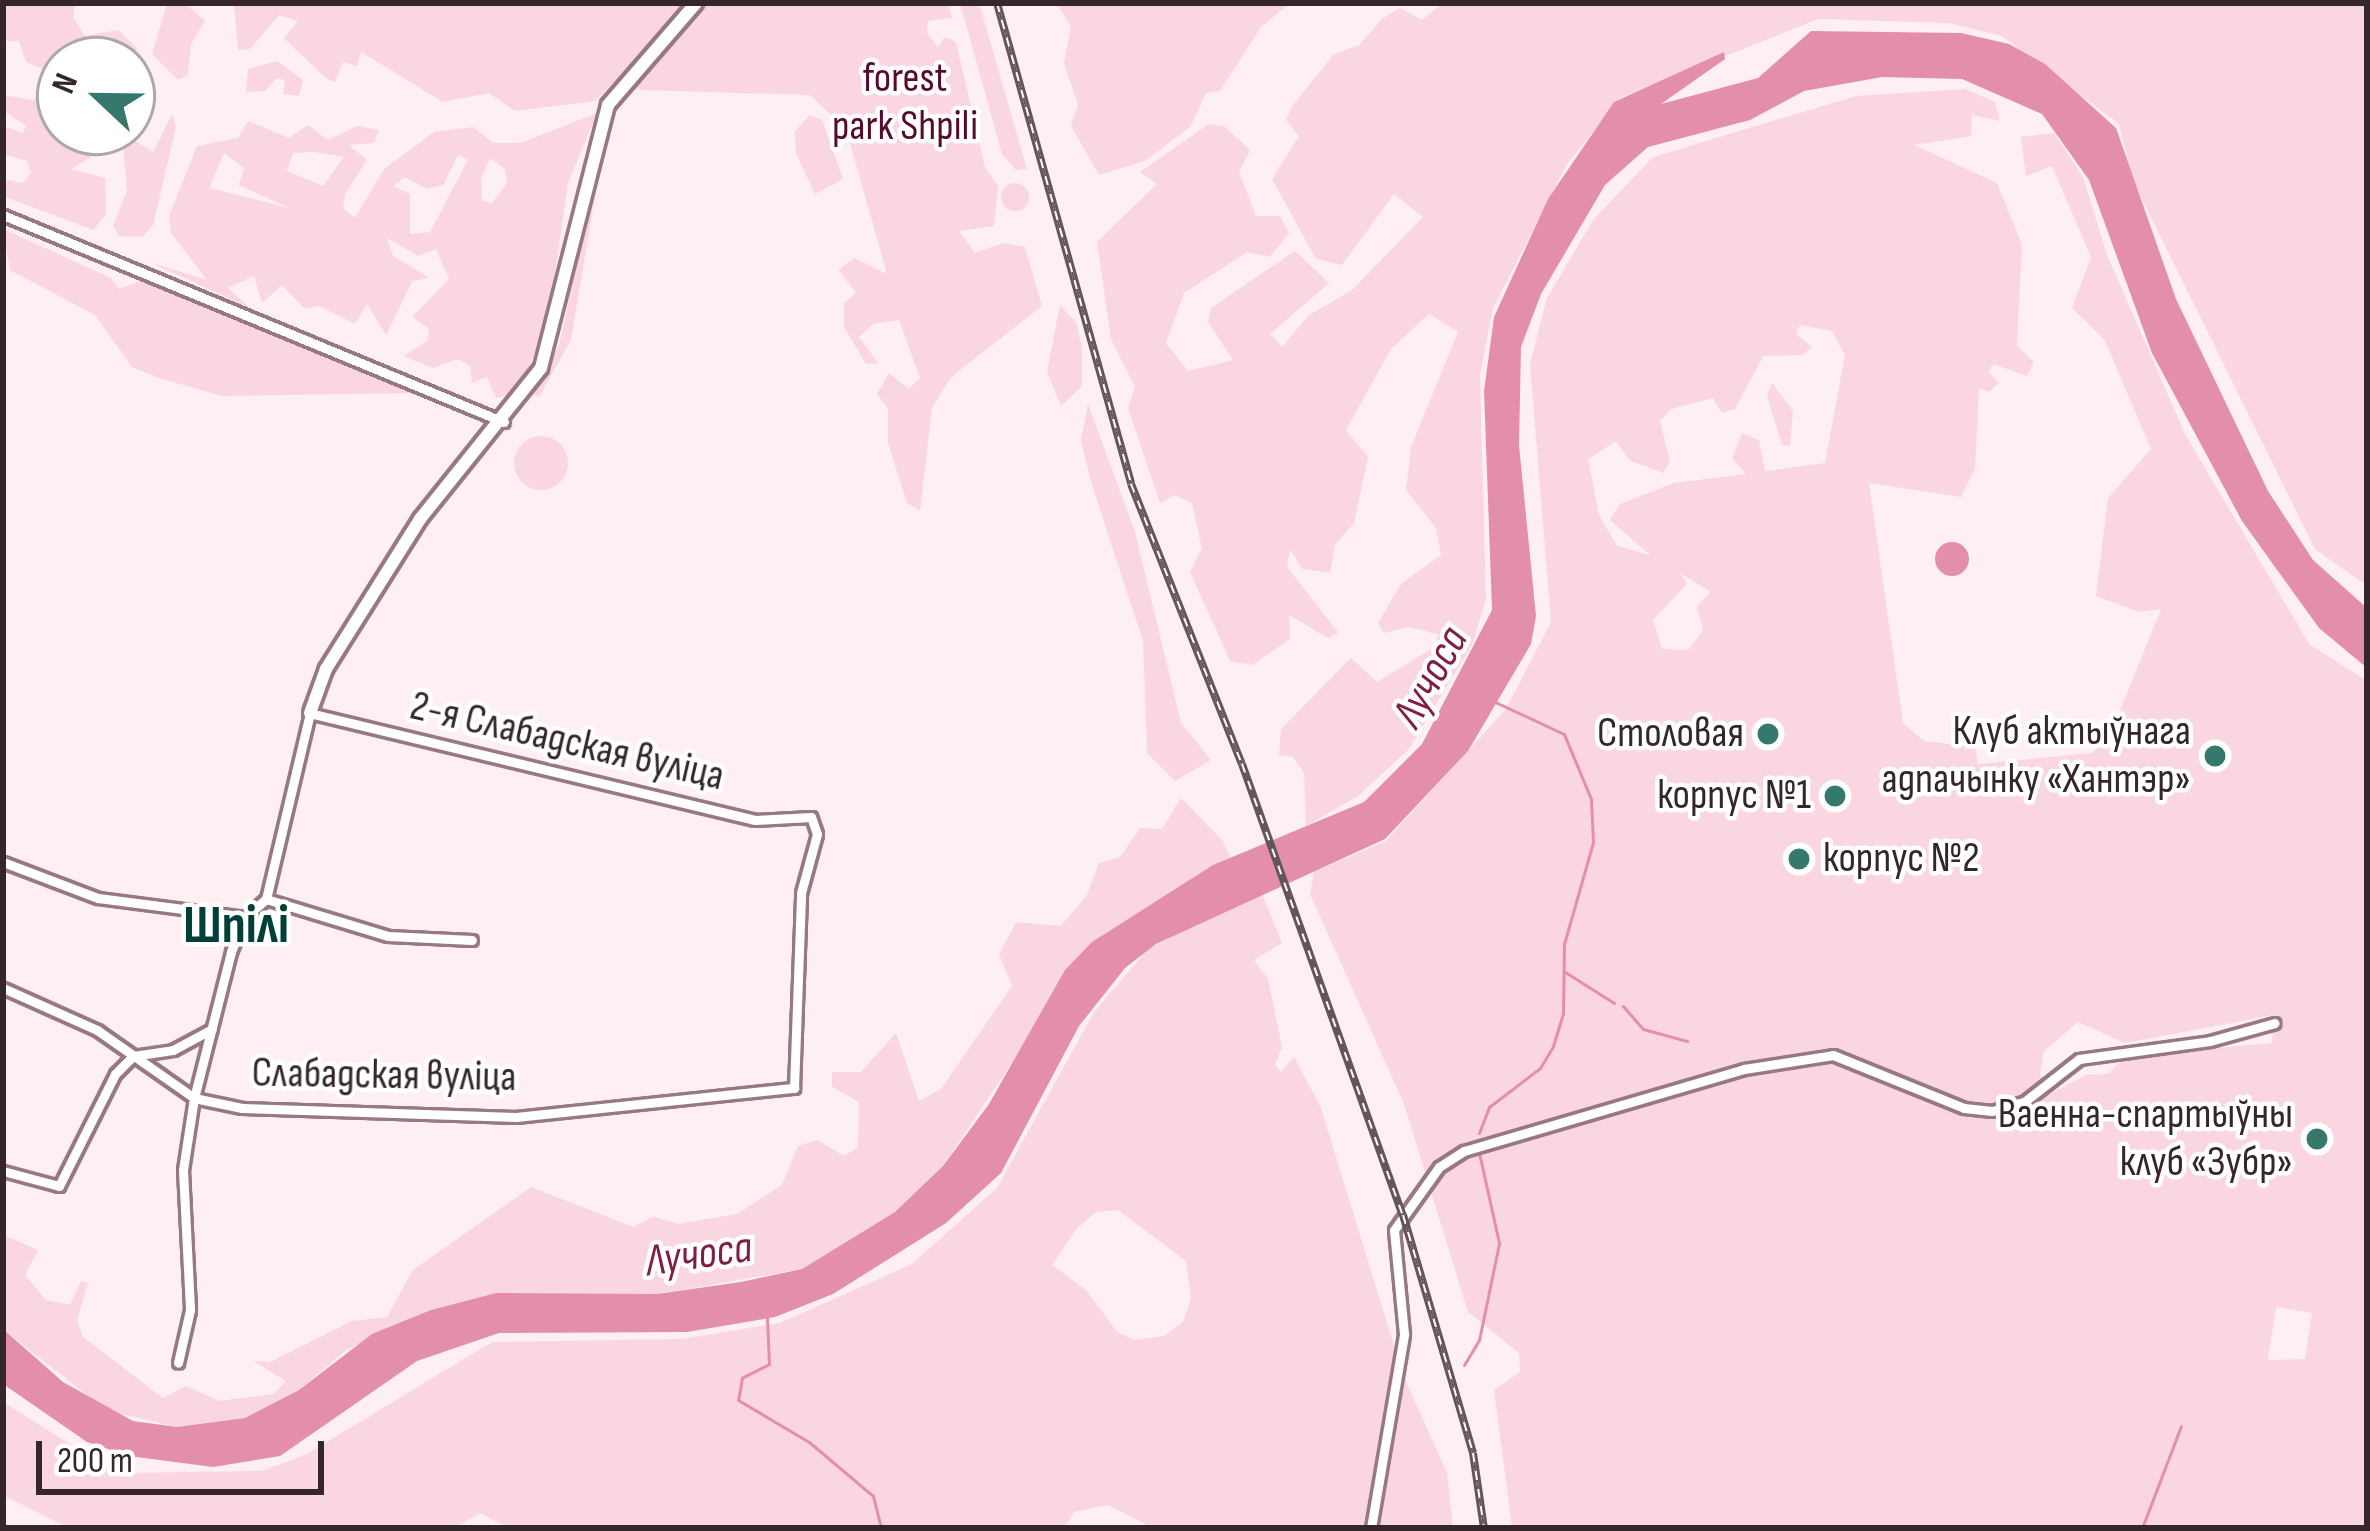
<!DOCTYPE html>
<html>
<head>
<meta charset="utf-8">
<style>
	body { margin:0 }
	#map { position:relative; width:2370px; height:1531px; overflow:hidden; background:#feeff3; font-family:"Sofia Sans Condensed",sans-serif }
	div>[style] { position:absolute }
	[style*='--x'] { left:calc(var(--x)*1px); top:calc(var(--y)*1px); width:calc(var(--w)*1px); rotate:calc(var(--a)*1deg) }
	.green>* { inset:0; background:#fad6e0 }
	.round { border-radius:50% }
	.water>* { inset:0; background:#e48fa9 }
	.stream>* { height:3px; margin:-1.5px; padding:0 1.5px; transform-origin:1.5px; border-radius:1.5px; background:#e48fa9 }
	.roads { filter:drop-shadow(3px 0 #987881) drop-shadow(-3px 0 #987881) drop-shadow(0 3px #987881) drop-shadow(0 -3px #987881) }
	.street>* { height:9px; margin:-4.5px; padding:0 4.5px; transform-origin:4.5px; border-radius:4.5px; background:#fff }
	.secondary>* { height:12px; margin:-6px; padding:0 6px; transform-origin:6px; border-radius:6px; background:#fff }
	.rail>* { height:8px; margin-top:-4px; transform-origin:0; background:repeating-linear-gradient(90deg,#fff 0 9px,#645559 0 18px); box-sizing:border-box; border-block:3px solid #645559 }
	.dots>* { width:33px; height:33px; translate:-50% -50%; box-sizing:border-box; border:6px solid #fff; border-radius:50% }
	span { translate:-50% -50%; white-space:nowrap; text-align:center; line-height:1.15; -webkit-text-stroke:9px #fff; paint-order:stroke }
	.park-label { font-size:42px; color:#560b2c }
	.poi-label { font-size:42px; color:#34262a }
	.right { translate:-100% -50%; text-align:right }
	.left { translate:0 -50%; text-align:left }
	.street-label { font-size:42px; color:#34262a }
	.water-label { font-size:45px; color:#801e46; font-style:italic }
	.district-label { font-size:54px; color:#014038; font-weight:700 }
	.frame { position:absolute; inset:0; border:6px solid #34262a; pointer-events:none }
	.north { position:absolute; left:36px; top:36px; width:120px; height:120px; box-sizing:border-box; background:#fff; border:3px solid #aea8aa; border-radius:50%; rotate:292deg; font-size:33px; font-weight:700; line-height:48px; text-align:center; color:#34262a }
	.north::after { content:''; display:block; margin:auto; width:42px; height:54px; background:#35796d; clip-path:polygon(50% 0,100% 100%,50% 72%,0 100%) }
	.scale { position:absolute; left:36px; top:1441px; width:288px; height:54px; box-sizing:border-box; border:6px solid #34262a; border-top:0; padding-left:15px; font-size:36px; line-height:42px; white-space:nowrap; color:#34262a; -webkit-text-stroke:9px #fff; paint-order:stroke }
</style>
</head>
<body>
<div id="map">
	<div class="green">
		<i style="clip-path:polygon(3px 3px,76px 3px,73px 17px,85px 36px,118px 30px,137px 48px,133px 59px,60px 60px,44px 70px,26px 62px,19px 41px,3px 41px)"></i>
		<i style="clip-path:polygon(167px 3px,185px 3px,205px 21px,191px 44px,188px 75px,178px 80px,152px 54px)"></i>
		<i style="clip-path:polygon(234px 3px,948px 3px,952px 18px,928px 21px,927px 33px,938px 47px,945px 37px,956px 42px,985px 167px,998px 186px,994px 226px,959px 231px,975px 253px,1003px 243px,1025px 247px,1042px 306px,951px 377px,932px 408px,920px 511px,907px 503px,888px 443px,888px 409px,877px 394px,889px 373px,909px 389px,920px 378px,899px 320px,873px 324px,859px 337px,878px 363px,866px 364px,844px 327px,844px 303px,856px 293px,839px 270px,854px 258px,887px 274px,846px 129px,810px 95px,641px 90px,614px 82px,595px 101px,515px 111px,489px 93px,443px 102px,361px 52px,357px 66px,343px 62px,335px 82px,326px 78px,284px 38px,298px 21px,279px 15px,250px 49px,238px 50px)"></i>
		<i style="clip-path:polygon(960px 3px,979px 3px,1027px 169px,1016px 170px,1002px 154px)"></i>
		<i style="clip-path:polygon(1290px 3px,1261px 27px,1220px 91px,1206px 93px,1190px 127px,1145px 161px,1099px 175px,1071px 126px,1078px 105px,1064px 63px,1071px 26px,1056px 3px)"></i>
		<i style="clip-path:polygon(1443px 3px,2367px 3px,2367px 586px,2315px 549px,2133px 181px,2119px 124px,2002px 36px,1948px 23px,1818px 19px,1620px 98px,1567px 164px,1493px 308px,1480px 375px,1486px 599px,1472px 645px,1409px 749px,1358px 796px,1306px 826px,1304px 773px,1293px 757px,1279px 755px,1281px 729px,1351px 658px,1377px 682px,1436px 646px,1438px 634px,1408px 627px,1384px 633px,1378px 623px,1401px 584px,1441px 555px,1436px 528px,1406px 490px,1411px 447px,1458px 332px,1429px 314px,1391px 349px,1346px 430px,1368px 457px,1354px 523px,1335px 545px,1330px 573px,1302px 569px,1290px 549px,1287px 567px,1338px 632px,1328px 638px,1289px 615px,1290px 639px,1252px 665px,1230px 661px,1190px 572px,1202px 548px,1192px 503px,1174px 495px,1160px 503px,1128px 408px,1135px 387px,1111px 339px,1097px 242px,1157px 184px,1140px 172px,1209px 124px,1224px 126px,1250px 150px,1239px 172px,1256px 216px,1280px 216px,1289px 233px,1270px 257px,1247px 252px,1184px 293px,1166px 343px,1188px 371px,1233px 360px,1208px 322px,1211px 308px,1295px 251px,1329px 283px,1270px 334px,1282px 347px,1309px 315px,1351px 291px,1423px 217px,1394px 194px,1342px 265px,1316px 259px,1272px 179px,1299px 136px,1286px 120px,1293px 105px,1333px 55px,1359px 45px,1382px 19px,1400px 8px,1422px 20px)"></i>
		<i style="clip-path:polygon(277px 61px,303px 80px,299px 96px,283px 94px,285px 81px,277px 78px,265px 91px,246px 92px,248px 69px)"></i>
		<i style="clip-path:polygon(evenodd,1965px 89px,1995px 102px,2000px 121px,1972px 115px,1971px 136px,1914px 145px,1997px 183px,2022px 245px,2017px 346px,2034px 362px,2027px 376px,1993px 364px,1989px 372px,1999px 383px,1989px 392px,1979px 388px,1975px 469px,1961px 497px,1869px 483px,1903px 723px,1924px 741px,1975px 747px,1978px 764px,2093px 753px,2117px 718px,2161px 609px,2139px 612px,2096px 596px,2108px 498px,2151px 449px,2104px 339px,2072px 308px,2091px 257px,2052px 166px,2026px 176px,2021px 137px,2054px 133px,2083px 177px,2107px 255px,2185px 434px,2309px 644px,2367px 681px,2367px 1528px,1512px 1528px,1494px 1390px,1520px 1372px,1519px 1353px,1468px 1312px,1404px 1104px,1310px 894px,1314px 872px,1386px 841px,1506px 709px,1551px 622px,1530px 364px,1547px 298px,1593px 220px,1653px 157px,1856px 96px,1965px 89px,1800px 325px,1832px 331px,1845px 355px,1825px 463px,1765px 471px,1759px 440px,1742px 433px,1732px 458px,1746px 474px,1674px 483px,1620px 504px,1610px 520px,1650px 555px,1617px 546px,1599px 515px,1588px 459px,1616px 441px,1629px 460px,1663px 473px,1670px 462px,1660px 421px,1671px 409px,1713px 398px,1722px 413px,1735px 409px,1763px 356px,1803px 355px,1812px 347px,1796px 334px,1800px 325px,1965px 89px,1680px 573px,1711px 592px,1697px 606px,1703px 631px,1688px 650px,1662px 649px,1653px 620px,1687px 584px,1680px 573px,1965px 89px,2274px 1015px,2272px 1043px,2126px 1056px,2108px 1074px,2086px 1075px,2050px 1094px,2040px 1074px,2044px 1051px,2078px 1022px,2125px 1043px,2274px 1015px,1965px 89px,2276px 1307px,2312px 1313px,2305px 1359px,2268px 1360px,2276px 1307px)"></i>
		<i style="clip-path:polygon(60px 90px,60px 132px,95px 132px,63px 139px,99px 152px,71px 169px,105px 178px,106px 214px,93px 230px,3px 196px,3px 179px,23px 183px,31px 172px,27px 161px,3px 154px,3px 126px,23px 133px,26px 126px,3px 110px,3px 95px,32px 100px)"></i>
		<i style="clip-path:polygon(evenodd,597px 113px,568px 183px,547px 329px,522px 380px,504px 396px,496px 398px,487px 377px,472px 383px,470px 366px,457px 359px,433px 368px,404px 356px,427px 341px,429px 329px,412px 317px,449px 279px,436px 249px,418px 256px,387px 238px,393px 256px,430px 278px,412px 281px,386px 335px,367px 304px,355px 324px,319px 306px,305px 309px,282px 285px,262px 303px,254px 276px,228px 288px,250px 308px,152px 263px,207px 280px,171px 233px,169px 216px,197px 146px,238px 138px,248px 121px,289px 138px,308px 125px,328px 140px,357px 126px,379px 130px,374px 143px,349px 145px,367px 160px,345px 194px,343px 208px,355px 218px,384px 169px,434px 132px,473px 127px,493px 143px,521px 143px,597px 113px,314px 152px,344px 157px,323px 186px,287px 171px,293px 153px,314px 152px,597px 113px,224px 153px,244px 168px,239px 185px,289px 208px,209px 188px,224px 153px,597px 113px,458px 155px,468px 160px,430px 232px,410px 234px,410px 194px,393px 186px,405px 177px,427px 189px,443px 185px,458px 155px,597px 113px,490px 158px,505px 169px,507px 183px,491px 204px,482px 200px,481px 179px,490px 158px)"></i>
		<i style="clip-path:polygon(172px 114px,176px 127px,153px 225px,142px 237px,119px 236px,113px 226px,127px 191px,122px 132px,153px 152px)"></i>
		<i style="clip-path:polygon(810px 115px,822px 120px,843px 179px,815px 194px,796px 153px,795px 131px)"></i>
		<i style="clip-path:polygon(603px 149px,571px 340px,539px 397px,532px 394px,559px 345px)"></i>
		<i class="round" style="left:1001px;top:183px;width:28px;height:28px"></i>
		<i style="clip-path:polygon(3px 229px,111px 278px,119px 289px,143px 280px,412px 393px,222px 396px,159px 378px,132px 367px,95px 315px,10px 270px)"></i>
		<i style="clip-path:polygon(1060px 305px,1077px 324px,1082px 350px,1082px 386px,1061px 406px,1047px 372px)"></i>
		<i style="clip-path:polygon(1772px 383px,1793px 411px,1790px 446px,1782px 445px,1767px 396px)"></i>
		<i style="clip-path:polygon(1088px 404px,1135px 532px,1181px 723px,1211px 760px,1175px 781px,1147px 753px,1143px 641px,1091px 482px,1081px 440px)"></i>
		<i class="round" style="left:514px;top:436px;width:54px;height:54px"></i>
		<i style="clip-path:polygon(1181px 798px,1223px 841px,1231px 860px,1092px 942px,943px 1166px,895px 1212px,802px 1269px,657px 1294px,496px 1293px,431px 1310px,346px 1350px,299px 1390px,245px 1418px,177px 1427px,106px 1410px,3px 1329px,6px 1236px,38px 1250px,25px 1275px,46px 1300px,70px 1305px,81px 1281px,88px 1283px,77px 1320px,83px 1337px,163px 1398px,186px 1386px,219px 1401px,274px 1394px,286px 1381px,253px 1361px,270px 1362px,352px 1321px,387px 1317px,413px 1270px,531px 1187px,633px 1227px,653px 1217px,679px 1224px,737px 1214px,782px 1185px,798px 1146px,817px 1140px,844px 1156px,858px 1148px,859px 1102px,832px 1087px,832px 1072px,861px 1072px,896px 1033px,919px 1101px,941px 1089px,1012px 986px,999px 954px,1016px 922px,1061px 926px,1087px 895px,1099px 863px,1120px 857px,1140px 828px,1162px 829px)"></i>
		<i style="clip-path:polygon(evenodd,1261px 892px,1282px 943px,1254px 960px,1268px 979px,1282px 1047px,1275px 1065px,1281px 1072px,1294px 1057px,1321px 1108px,1403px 1375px,1447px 1473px,1453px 1528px,1153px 1528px,1108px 1505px,1074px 1512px,1064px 1528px,509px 1528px,480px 1513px,454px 1528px,69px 1528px,3px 1495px,3px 1402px,116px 1473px,262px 1471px,307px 1454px,492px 1342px,682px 1339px,780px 1323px,912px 1264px,997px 1188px,1094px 1012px,1148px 949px,1261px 892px,1118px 1210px,1186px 1261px,1191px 1298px,1183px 1322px,1164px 1336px,1135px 1340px,1117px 1332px,1086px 1290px,1052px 1265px,1077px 1228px,1096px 1212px,1118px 1210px)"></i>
	</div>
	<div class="water">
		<i style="clip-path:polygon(1811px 31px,1961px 33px,2009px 44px,2045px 64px,2116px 128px,2176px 299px,2268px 491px,2313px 560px,2367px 608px,2367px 668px,2319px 628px,2242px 521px,2152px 353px,2089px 180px,2042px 114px,1962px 79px,1882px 77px,1804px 91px,1750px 120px,1648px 147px,1605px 185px,1541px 294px,1521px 347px,1519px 445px,1536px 616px,1531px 644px,1468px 751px,1385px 839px,1156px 944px,1125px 968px,1079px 1026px,1001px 1173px,946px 1223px,833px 1294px,775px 1317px,687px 1332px,499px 1333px,417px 1361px,280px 1456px,213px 1467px,129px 1456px,87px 1442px,3px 1384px,3px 1329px,63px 1382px,133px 1421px,177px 1427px,245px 1418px,299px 1390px,372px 1334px,431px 1310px,496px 1293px,657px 1294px,741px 1282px,802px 1269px,895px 1212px,943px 1166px,989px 1104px,1065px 970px,1092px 942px,1213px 865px,1364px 802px,1422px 744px,1492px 610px,1484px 391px,1494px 317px,1548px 199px,1614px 102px,1724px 52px,1725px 59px,1661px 104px,1758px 78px)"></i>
		<i class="round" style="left:1935px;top:542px;width:34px;height:34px"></i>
	</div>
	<div class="stream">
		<i style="--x:1565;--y:972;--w:58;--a:32.3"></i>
		<i style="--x:1623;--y:1006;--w:30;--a:49"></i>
		<i style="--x:1643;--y:1029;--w:46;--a:15.3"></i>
		<i style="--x:1479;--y:1133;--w:28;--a:-69"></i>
		<i style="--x:1489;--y:1107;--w:64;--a:-37.4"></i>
		<i style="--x:1540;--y:1068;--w:26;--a:-59"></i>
		<i style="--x:1553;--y:1046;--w:34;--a:-73"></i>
		<i style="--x:1563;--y:1013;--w:69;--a:-89.2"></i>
		<i style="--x:1564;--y:944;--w:106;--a:-74.1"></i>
		<i style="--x:1593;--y:842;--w:43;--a:-92.7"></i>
		<i style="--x:1591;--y:799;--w:70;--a:-112.6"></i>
		<i style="--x:1564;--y:734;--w:76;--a:-155.1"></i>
		<i style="--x:767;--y:1318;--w:46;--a:87.5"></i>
		<i style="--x:769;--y:1364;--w:30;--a:153"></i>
		<i style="--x:742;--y:1378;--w:22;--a:100"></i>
		<i style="--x:738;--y:1400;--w:82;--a:30.6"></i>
		<i style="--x:809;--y:1442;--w:84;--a:40.2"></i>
		<i style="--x:873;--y:1496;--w:33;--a:76"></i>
		<i style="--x:1464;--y:1365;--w:29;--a:-59"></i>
		<i style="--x:1479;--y:1340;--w:99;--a:-78.3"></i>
		<i style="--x:1499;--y:1243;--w:92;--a:-102.5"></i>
		<i style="--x:2142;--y:1528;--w:109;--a:-69.1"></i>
	</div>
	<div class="roads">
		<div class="street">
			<i style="--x:3;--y:215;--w:542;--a:22.45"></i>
			<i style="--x:3;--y:862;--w:102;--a:20.8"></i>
			<i style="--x:98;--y:898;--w:148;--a:7.4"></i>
			<i style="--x:266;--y:899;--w:127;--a:16.9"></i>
			<i style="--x:388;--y:936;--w:84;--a:2.7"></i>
			<i style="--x:3;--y:988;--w:103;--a:24.1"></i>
			<i style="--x:97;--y:1030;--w:118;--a:35"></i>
			<i style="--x:194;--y:1098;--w:49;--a:11.8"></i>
			<i style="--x:242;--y:1108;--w:274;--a:1.9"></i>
			<i style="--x:516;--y:1117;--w:280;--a:-6"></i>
			<i style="--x:794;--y:1088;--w:195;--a:-87.9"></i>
			<i style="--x:801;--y:893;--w:61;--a:-74.8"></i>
			<i style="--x:817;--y:834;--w:18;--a:-109"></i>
			<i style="--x:811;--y:817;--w:56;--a:176.9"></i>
			<i style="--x:755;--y:820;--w:458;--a:-166.5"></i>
			<i style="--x:310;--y:713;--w:191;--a:103.3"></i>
			<i style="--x:266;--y:899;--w:28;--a:139"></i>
			<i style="--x:245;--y:917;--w:38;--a:112"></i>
			<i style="--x:231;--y:952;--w:151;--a:104.2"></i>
			<i style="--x:194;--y:1098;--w:73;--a:98.7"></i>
			<i style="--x:183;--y:1170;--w:140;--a:87.1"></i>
			<i style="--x:190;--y:1310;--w:54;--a:102.8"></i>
			<i style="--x:3;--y:1171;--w:58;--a:15"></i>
			<i style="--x:59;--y:1186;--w:125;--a:-63.4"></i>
			<i style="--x:115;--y:1074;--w:25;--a:-45"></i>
			<i style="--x:133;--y:1056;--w:40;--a:-8.5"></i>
			<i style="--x:173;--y:1050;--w:44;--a:-28.3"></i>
			<i style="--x:1371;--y:1528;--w:197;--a:-80.3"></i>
			<i style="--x:1404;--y:1334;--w:104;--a:-95.5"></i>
			<i style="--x:1394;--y:1230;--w:77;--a:-54.5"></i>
			<i style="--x:1439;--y:1167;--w:30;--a:-33"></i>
			<i style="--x:1464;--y:1151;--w:292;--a:-16.3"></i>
			<i style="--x:1744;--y:1069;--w:90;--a:-8.9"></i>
			<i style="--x:1833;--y:1055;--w:141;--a:22"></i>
			<i style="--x:1964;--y:1108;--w:28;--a:6"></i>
			<i style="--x:1992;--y:1111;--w:33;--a:-16"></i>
			<i style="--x:2024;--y:1102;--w:70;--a:-38"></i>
			<i style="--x:2079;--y:1059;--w:132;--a:-7.8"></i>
			<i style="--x:2210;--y:1041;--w:67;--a:-15.5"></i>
		</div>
		<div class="secondary">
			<i style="--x:310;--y:713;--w:47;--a:-70"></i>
			<i style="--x:326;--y:669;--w:177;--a:-57.9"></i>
			<i style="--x:420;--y:519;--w:193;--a:-51.3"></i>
			<i style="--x:541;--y:368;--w:271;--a:-75.7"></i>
			<i style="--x:608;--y:105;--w:135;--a:-49.2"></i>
		</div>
	</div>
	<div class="rail">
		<i style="--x:997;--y:3;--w:499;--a:74.4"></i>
		<i style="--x:1131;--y:484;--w:301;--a:68.4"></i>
		<i style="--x:1242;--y:764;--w:479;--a:70.4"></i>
		<i style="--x:1403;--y:1215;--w:248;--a:73.6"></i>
		<i style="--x:1473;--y:1453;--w:76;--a:81.7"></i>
	</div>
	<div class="dots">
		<i style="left:1768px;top:734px;background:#35796d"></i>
		<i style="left:2215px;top:756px;background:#35796d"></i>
		<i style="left:1835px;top:796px;background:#35796d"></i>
		<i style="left:1799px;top:859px;background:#35796d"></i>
		<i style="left:2317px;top:1139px;background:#35796d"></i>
	</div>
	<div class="park-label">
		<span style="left:905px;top:103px">forest<br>park Shpili</span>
	</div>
	<div class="poi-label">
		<span class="right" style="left:2191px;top:756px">Клуб актыўнага<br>адпачынку «Хантэр»</span>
		<span class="right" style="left:1744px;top:734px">Столовая</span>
		<span class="right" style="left:1811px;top:796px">корпус №1</span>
		<span class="left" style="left:1823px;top:859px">корпус №2</span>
		<span class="right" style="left:2293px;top:1139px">Ваенна-спартыўны<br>клуб «Зубр»</span>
	</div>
	<div class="street-label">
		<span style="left:567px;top:742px;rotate:13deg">2-я Слабадская вуліца</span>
		<span style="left:384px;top:1076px;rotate:1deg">Слабадская вуліца</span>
	</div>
	<div class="water-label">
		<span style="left:1431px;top:677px;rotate:-61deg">Лучоса</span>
		<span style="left:699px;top:1255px;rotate:-8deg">Лучоса</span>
	</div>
	<div class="district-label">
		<span style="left:236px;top:926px">Шпілі</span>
	</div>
	<div class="frame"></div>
	<div class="north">N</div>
	<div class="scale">200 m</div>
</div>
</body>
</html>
